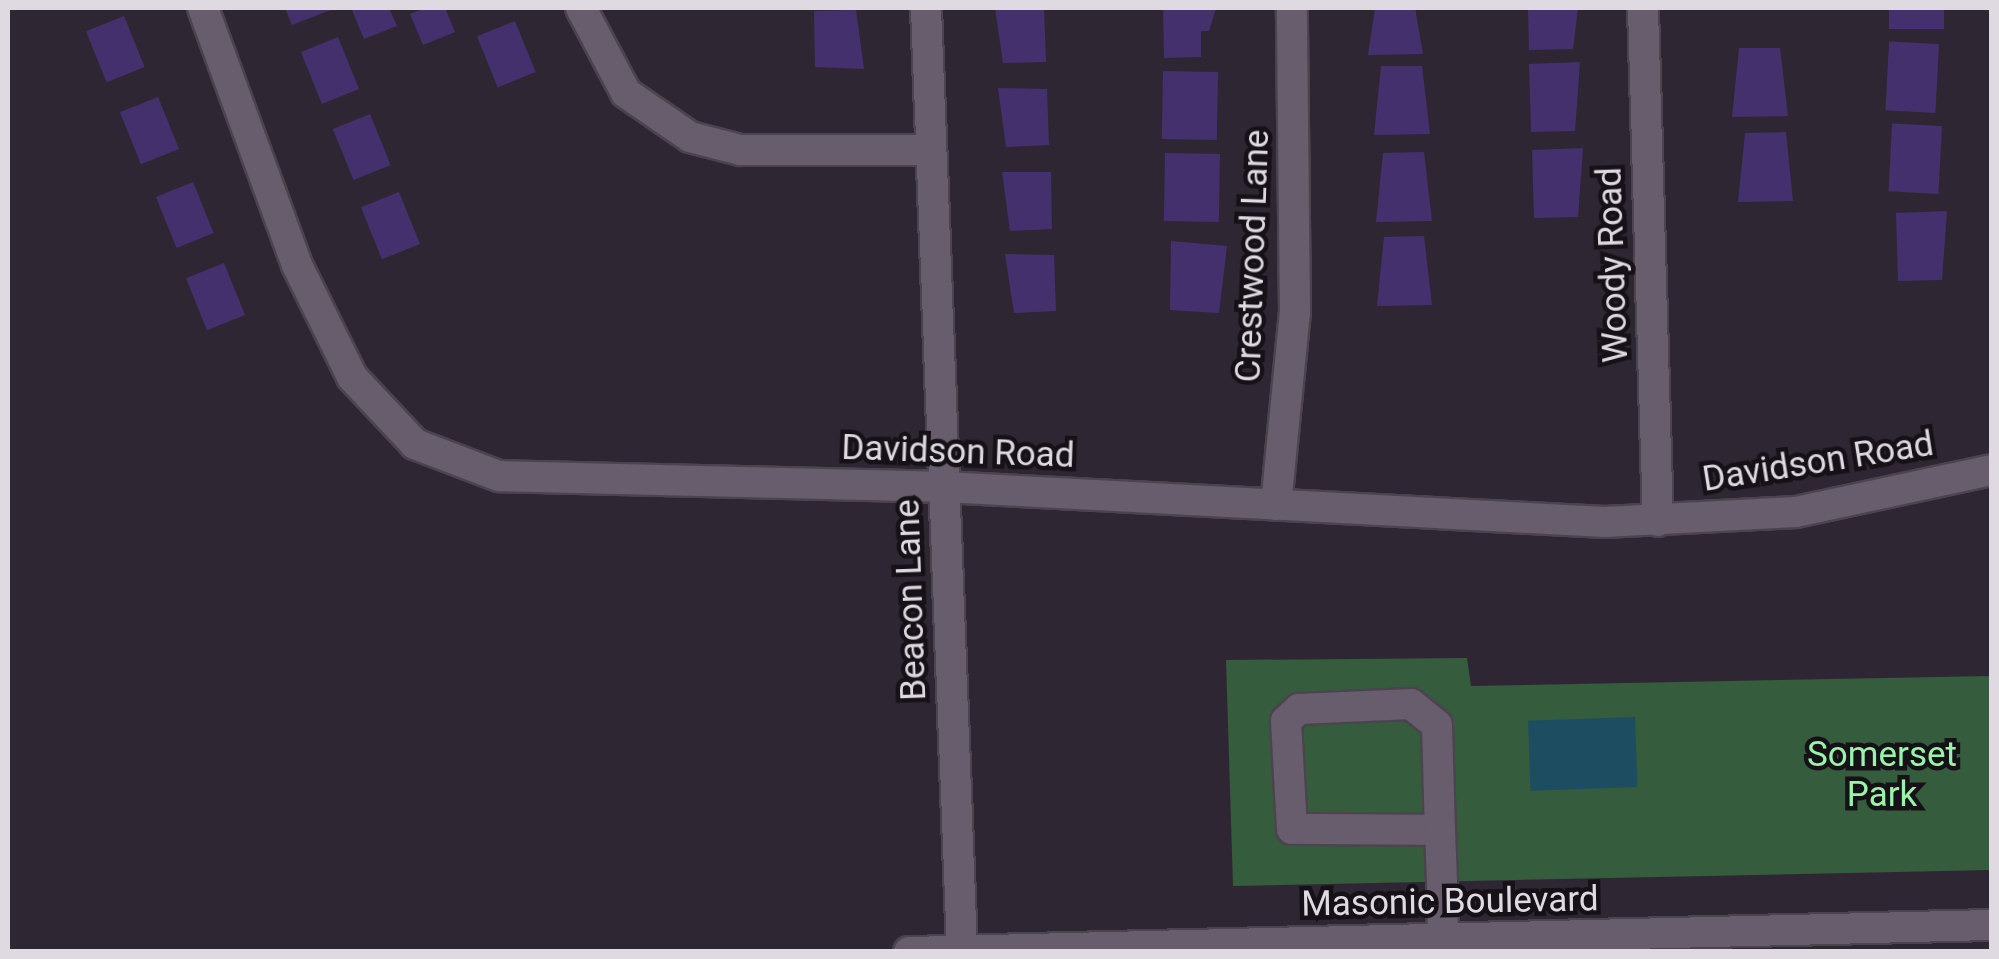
<!DOCTYPE html>
<html>
<head>
<meta charset="utf-8">
<style>
	body { margin:0 }
	#map { position:relative; width:1999px; height:959px; overflow:hidden; background:#2f2633; font-family:Roboto,sans-serif }
	div>[style] { position:absolute }
	[style*='--x'] { left:calc(var(--x)*1px); top:calc(var(--y)*1px); width:calc(var(--w)*1px); rotate:calc(var(--a)*1deg) }
	.green>* { inset:0; background:#355c3d }
	.water>* { inset:0; background:#1c4d61; transform-origin:0 0 }
	.building>* { inset:0; background:#45306e; transform-origin:0 0 }
	.roads { filter:drop-shadow(2px 0 #4b444e) drop-shadow(-2px 0 #4b444e) drop-shadow(0 2px #4b444e) drop-shadow(0 -2px #4b444e) }
	.minor>* { height:30px; margin:-15px; padding:0 15px; transform-origin:15px; border-radius:15px; background:#675d6c }
	span { translate:-50% -50%; white-space:nowrap; text-align:center; line-height:1.15; -webkit-text-stroke:9px #151116; paint-order:stroke }
	.street-label { font-size:35px; color:#dfd9e1 }
	.park-label { font-size:35px; color:#99f4ab }
	.frame { position:absolute; inset:0; border:10px solid #dfd9e1; pointer-events:none }
</style>
</head>
<body>
<div id="map">
	<div class="green">
		<i style="clip-path:polygon(1467px 658px,1471px 686px,1991px 676px,1991px 870px,1233px 886px,1226px 660px)"></i>
	</div>
	<div class="water">
		<i style="left:1635px;top:717px;width:70px;height:107px;rotate:88deg"></i>
	</div>
	<div class="building">
		<i style="clip-path:polygon(285px 8px,336px 8px,292px 25px)"></i>
		<i style="clip-path:polygon(351px 8px,389px 8px,397px 26px,364px 39px)"></i>
		<i style="clip-path:polygon(426px 8px,445px 8px,455px 32px,423px 45px,410px 14px)"></i>
		<i style="clip-path:polygon(995px 8px,1044px 8px,1046px 62px,1003px 63px)"></i>
		<i style="clip-path:polygon(1163px 8px,1216px 8px,1209px 31px,1201px 31px,1201px 57px,1164px 58px)"></i>
		<i style="clip-path:polygon(1375px 8px,1415px 8px,1423px 54px,1368px 55px)"></i>
		<i style="clip-path:polygon(1528px 8px,1578px 8px,1573px 49px,1529px 50px)"></i>
		<i style="left:1889px;top:8px;width:55px;height:21px"></i>
		<i style="clip-path:polygon(856px 10px,864px 69px,815px 67px,814px 11px)"></i>
		<i style="left:124px;top:16px;width:55px;height:41px;rotate:68deg"></i>
		<i style="left:515px;top:21px;width:55px;height:41px;rotate:68deg"></i>
		<i style="left:338px;top:37px;width:56px;height:40px;rotate:68deg"></i>
		<i style="left:1939px;top:44px;width:69px;height:50px;rotate:93deg"></i>
		<i style="clip-path:polygon(1739px 48px,1780px 48px,1788px 116px,1732px 117px)"></i>
		<i style="clip-path:polygon(1580px 62px,1575px 131px,1531px 132px,1529px 64px)"></i>
		<i style="clip-path:polygon(1381px 66px,1422px 66px,1430px 134px,1374px 135px)"></i>
		<i style="left:1218px;top:72px;width:68px;height:55px;rotate:91deg"></i>
		<i style="clip-path:polygon(998px 88px,1047px 89px,1049px 145px,1006px 147px)"></i>
		<i style="left:158px;top:97px;width:56px;height:41px;rotate:68deg"></i>
		<i style="left:370px;top:114px;width:55px;height:40px;rotate:68deg"></i>
		<i style="left:1942px;top:126px;width:68px;height:50px;rotate:93deg"></i>
		<i style="clip-path:polygon(1786px 132px,1793px 201px,1738px 202px,1745px 133px)"></i>
		<i style="clip-path:polygon(1583px 148px,1578px 217px,1534px 218px,1532px 150px)"></i>
		<i style="clip-path:polygon(1424px 152px,1432px 221px,1376px 222px,1383px 153px)"></i>
		<i style="left:1220px;top:154px;width:68px;height:55px;rotate:91deg"></i>
		<i style="clip-path:polygon(1002px 172px,1051px 172px,1052px 229px,1010px 231px)"></i>
		<i style="left:193px;top:182px;width:55px;height:40px;rotate:68deg"></i>
		<i style="left:399px;top:192px;width:56px;height:41px;rotate:68deg"></i>
		<i style="clip-path:polygon(1947px 211px,1942px 280px,1898px 281px,1896px 213px)"></i>
		<i style="clip-path:polygon(1424px 236px,1432px 305px,1377px 306px,1384px 237px)"></i>
		<i style="clip-path:polygon(1171px 241px,1227px 246px,1219px 313px,1170px 310px)"></i>
		<i style="clip-path:polygon(1005px 254px,1054px 255px,1056px 311px,1014px 313px)"></i>
		<i style="left:224px;top:263px;width:56px;height:41px;rotate:68deg"></i>
	</div>
	<div class="roads">
		<div class="minor">
			<i style="--x:203;--y:8;--w:274;--a:69.9"></i>
			<i style="--x:297;--y:265;--w:125;--a:63.8"></i>
			<i style="--x:352;--y:377;--w:92;--a:46.8"></i>
			<i style="--x:415;--y:444;--w:90;--a:20.9"></i>
			<i style="--x:499;--y:476;--w:445;--a:1.4"></i>
			<i style="--x:944;--y:487;--w:662;--a:3.03"></i>
			<i style="--x:1605;--y:522;--w:191;--a:-3"></i>
			<i style="--x:1796;--y:512;--w:200;--a:-12.1"></i>
			<i style="--x:581;--y:8;--w:96;--a:62.1"></i>
			<i style="--x:626;--y:93;--w:78;--a:34.5"></i>
			<i style="--x:690;--y:137;--w:52;--a:14.6"></i>
			<i style="--x:740;--y:150;--w:190;--a:0"></i>
			<i style="--x:926;--y:8;--w:943;--a:87.81"></i>
			<i style="--x:1643;--y:8;--w:513;--a:88.33"></i>
			<i style="--x:1276;--y:505;--w:194;--a:-84.4"></i>
			<i style="--x:1295;--y:312;--w:304;--a:-90.6"></i>
			<i style="--x:1440;--y:830;--w:148;--a:-179.6"></i>
			<i style="--x:1292;--y:829;--w:108;--a:-93.2"></i>
			<i style="--x:1286;--y:721;--w:18;--a:-43"></i>
			<i style="--x:1299;--y:709;--w:112;--a:-2.6"></i>
			<i style="--x:1411;--y:704;--w:33;--a:39"></i>
			<i style="--x:1437;--y:725;--w:105;--a:88.4"></i>
			<i style="--x:1440;--y:830;--w:53;--a:87.8"></i>
			<i style="--x:1442;--y:883;--w:57;--a:89"></i>
			<i style="--x:909;--y:952;--w:1083;--a:-1.43"></i>
		</div>
	</div>
	<div class="street-label">
		<span style="left:1253px;top:256px;rotate:-88deg">Crestwood Lane</span>
		<span style="left:1613px;top:265px;rotate:-92deg">Woody Road</span>
		<span style="left:958px;top:452px;rotate:2deg">Davidson Road</span>
		<span style="left:1818px;top:462px;rotate:-9deg">Davidson Road</span>
		<span style="left:911px;top:600px;rotate:-92deg">Beacon Lane</span>
		<span style="left:1450px;top:902px;rotate:-1deg">Masonic Boulevard</span>
	</div>
	<div class="park-label">
		<span style="left:1882px;top:775px">Somerset<br>Park</span>
	</div>
	<div class="frame"></div>
</div>
</body>
</html>
